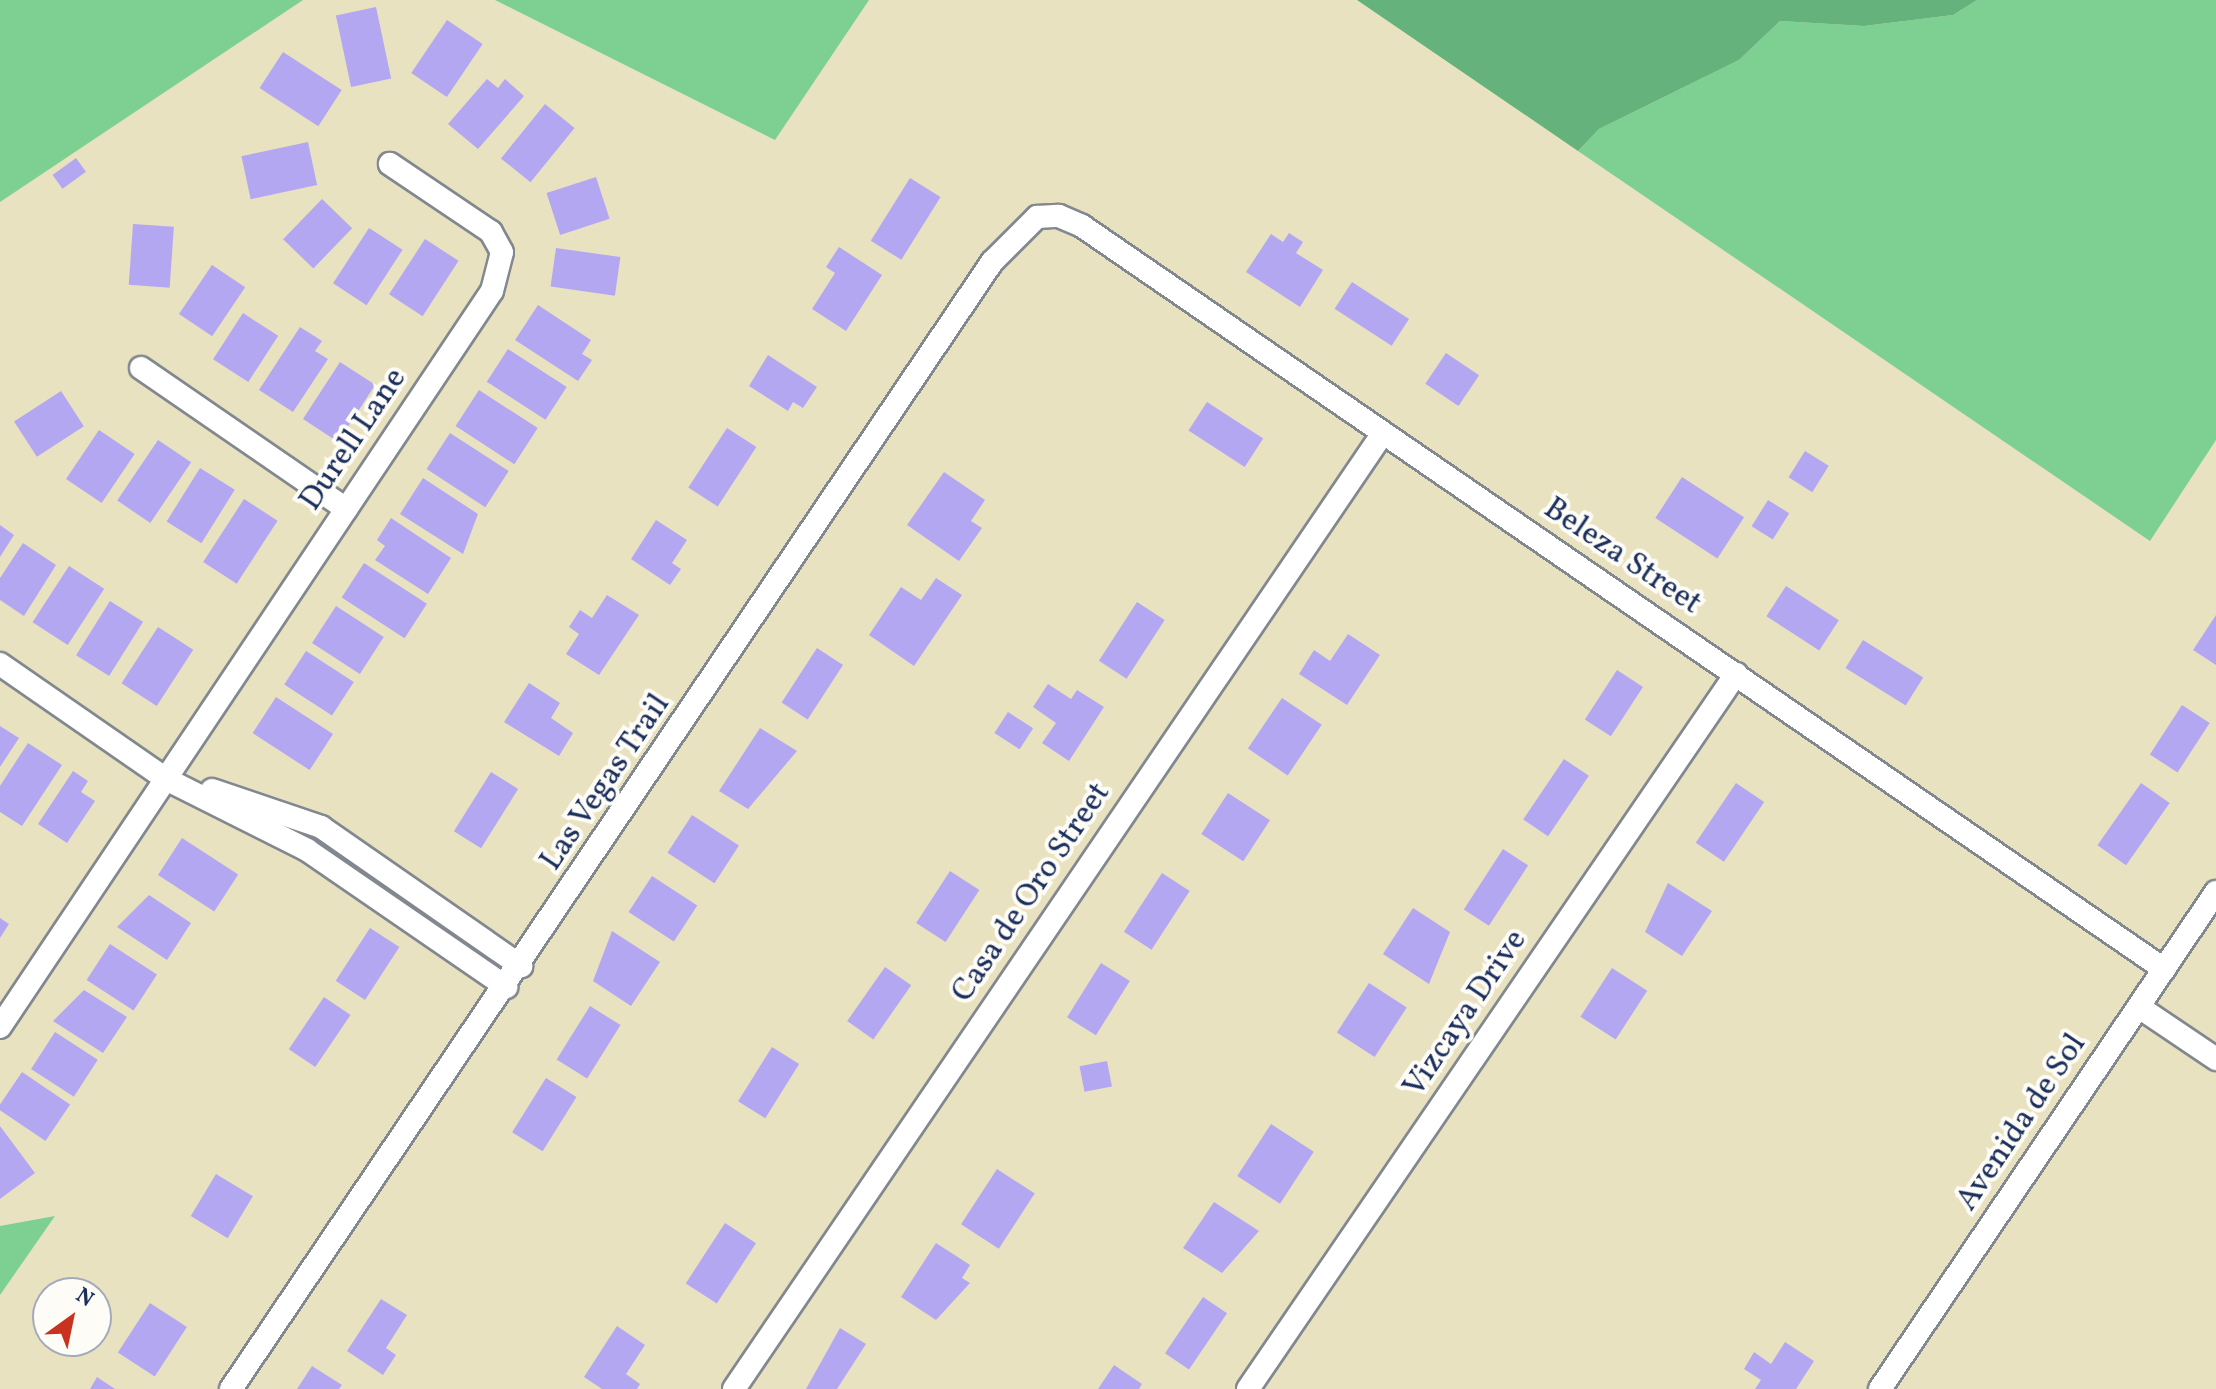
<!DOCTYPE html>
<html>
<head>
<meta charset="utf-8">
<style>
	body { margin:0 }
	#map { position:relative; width:2216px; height:1389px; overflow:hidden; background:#e9e2c0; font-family:Vollkorn,serif }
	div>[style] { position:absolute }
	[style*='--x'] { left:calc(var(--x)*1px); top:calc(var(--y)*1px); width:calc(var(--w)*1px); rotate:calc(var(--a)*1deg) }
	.green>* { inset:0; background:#7dd092 }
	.forest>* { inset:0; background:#66b27c }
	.building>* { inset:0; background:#b4a7f2; transform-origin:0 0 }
	.roads { filter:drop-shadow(2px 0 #82888f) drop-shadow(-2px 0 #82888f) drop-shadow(0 2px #82888f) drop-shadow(0 -2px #82888f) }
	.street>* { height:22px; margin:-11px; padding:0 11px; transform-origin:11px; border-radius:11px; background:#fff }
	span { translate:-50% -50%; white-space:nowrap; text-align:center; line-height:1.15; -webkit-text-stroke:8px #fdfcf7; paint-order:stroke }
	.street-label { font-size:32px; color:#1b2f5e }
	.north { position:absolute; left:32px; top:1277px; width:80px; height:80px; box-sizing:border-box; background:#fdfcf7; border:2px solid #a3aaba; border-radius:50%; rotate:33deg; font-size:22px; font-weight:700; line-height:32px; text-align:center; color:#1b2f5e }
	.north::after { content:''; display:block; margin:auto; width:28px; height:36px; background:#c8321e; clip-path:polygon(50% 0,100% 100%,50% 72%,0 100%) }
</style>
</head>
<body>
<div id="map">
	<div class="green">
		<i style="clip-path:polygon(0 0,303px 0,0 202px)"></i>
		<i style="clip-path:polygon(495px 0,869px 0,775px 140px)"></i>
		<i style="clip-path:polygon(1977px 0,2216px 0,2216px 440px,2150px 541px,1578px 151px,1599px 129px,1739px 60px,1780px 21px,1864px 26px,1953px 15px)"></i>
		<i style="clip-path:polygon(55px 1216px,0 1295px,0 1226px)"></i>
	</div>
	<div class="forest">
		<i style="clip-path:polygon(1357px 0,1977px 0,1953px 15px,1864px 26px,1780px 21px,1739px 60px,1599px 129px,1578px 151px)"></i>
	</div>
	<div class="building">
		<i style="left:376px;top:7px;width:73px;height:41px;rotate:78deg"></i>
		<i style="left:447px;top:20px;width:43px;height:64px;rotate:34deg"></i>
		<i style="left:283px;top:52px;width:70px;height:43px;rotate:33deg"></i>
		<i style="clip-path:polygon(487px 79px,498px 88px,505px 79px,524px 96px,478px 149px,448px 124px)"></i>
		<i style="left:545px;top:104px;width:38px;height:70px;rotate:39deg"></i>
		<i style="left:308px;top:142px;width:44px;height:68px;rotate:78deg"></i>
		<i style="left:76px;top:158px;width:17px;height:29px;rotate:54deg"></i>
		<i style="left:596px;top:177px;width:44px;height:52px;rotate:72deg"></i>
		<i style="left:910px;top:178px;width:36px;height:74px;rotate:32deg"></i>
		<i style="left:322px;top:199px;width:42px;height:56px;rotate:44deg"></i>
		<i style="left:133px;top:224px;width:41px;height:61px;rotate:4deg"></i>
		<i style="left:369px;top:228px;width:40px;height:66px;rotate:33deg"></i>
		<i style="clip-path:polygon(1289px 233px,1303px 242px,1296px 253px,1323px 270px,1300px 307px,1246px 272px,1271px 234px,1283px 242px)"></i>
		<i style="left:425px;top:239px;width:40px;height:66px;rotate:33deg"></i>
		<i style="clip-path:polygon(839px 247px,882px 275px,846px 331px,812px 309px,835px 273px,826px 267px)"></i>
		<i style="left:556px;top:248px;width:65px;height:39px;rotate:8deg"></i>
		<i style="left:212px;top:265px;width:40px;height:59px;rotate:34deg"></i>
		<i style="left:1352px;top:282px;width:68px;height:32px;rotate:33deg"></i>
		<i style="clip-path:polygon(538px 305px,591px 340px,582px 354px,592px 360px,578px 381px,515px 340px)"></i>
		<i style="left:243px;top:313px;width:42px;height:55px;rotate:33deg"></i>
		<i style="clip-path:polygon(300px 327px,322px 341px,315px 351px,328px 359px,293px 412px,259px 390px)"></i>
		<i style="left:508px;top:349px;width:70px;height:39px;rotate:33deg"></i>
		<i style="left:1446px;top:353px;width:40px;height:37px;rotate:34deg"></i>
		<i style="clip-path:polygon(768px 355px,817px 387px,803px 408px,793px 402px,788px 411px,749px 386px)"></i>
		<i style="left:340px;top:362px;width:42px;height:68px;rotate:33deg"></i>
		<i style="left:479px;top:390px;width:70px;height:43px;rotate:33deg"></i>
		<i style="left:61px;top:391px;width:42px;height:56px;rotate:57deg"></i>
		<i style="left:1207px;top:402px;width:67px;height:34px;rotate:33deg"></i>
		<i style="left:727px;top:428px;width:35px;height:71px;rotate:33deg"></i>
		<i style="left:99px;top:430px;width:43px;height:59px;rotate:34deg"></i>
		<i style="left:450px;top:433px;width:70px;height:43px;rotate:33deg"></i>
		<i style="left:158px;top:440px;width:40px;height:73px;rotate:34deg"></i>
		<i style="left:1805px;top:451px;width:28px;height:31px;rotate:32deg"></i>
		<i style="left:200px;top:468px;width:41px;height:63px;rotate:32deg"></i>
		<i style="clip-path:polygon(944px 472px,985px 500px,971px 521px,982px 528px,959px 561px,907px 525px)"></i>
		<i style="left:1682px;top:477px;width:74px;height:49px;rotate:33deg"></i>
		<i style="clip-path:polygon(423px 478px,478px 514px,463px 554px,400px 514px)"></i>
		<i style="left:244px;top:499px;width:40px;height:75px;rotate:33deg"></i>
		<i style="left:1768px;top:500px;width:25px;height:31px;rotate:32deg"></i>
		<i style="clip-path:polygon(391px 518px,451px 558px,428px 594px,375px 560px,385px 546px,377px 540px)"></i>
		<i style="clip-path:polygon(656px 520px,687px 540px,672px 563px,681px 569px,670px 585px,631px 559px)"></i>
		<i style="clip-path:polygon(0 525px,14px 535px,0 557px)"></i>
		<i style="clip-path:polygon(23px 543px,56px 565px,24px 616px,0 600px,0 578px)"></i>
		<i style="left:364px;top:563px;width:75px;height:41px;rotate:33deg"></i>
		<i style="left:69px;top:566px;width:42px;height:67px;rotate:33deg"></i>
		<i style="clip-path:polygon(936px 578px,962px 595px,914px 666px,869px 635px,901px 587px,921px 600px)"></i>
		<i style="left:1786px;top:586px;width:63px;height:36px;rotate:33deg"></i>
		<i style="clip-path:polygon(607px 595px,639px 615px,599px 675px,566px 654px,579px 634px,569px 627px,580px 610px,592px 618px)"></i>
		<i style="left:110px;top:601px;width:39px;height:64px;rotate:32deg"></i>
		<i style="left:1137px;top:602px;width:33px;height:70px;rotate:33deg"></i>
		<i style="left:336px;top:606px;width:57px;height:44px;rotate:33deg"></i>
		<i style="clip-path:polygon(2216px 615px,2216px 665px,2193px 650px)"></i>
		<i style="left:158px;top:627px;width:42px;height:67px;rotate:33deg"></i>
		<i style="clip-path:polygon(1348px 634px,1380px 655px,1347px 705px,1299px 674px,1314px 650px,1330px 661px)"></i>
		<i style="left:1863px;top:640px;width:71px;height:33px;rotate:32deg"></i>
		<i style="left:817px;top:648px;width:31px;height:65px;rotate:33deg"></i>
		<i style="left:306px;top:651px;width:57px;height:40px;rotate:33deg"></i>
		<i style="left:1617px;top:670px;width:31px;height:59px;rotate:33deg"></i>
		<i style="clip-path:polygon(529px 683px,560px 703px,551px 718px,573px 733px,559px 756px,504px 722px)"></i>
		<i style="clip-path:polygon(1048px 684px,1071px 699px,1077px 690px,1104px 707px,1069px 761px,1042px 743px,1056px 723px,1033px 707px)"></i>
		<i style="left:276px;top:697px;width:68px;height:43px;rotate:33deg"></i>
		<i style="left:1282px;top:698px;width:48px;height:61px;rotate:34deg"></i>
		<i style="left:2182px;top:705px;width:33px;height:59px;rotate:33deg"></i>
		<i style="left:1008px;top:712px;width:30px;height:25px;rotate:33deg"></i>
		<i style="clip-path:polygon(0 726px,19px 738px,0 767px)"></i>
		<i style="clip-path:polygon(760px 728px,797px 751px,748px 809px,719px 791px)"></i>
		<i style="clip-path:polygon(28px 743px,62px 765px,22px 826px,0 812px,0 786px)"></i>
		<i style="left:1564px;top:759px;width:30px;height:73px;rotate:34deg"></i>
		<i style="clip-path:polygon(73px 771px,88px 781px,81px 792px,95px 801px,67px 843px,38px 824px)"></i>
		<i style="left:491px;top:772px;width:32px;height:70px;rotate:32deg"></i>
		<i style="left:1736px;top:783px;width:34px;height:72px;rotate:34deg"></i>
		<i style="left:2141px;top:783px;width:35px;height:76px;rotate:35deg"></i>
		<i style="left:1228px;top:793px;width:50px;height:49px;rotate:33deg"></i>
		<i style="left:692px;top:815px;width:56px;height:45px;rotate:33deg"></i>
		<i style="left:182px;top:838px;width:67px;height:44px;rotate:33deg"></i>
		<i style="left:1503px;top:849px;width:30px;height:72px;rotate:33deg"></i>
		<i style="left:950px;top:871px;width:35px;height:62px;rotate:33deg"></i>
		<i style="left:1162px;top:873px;width:33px;height:70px;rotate:33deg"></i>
		<i style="left:652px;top:876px;width:54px;height:43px;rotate:33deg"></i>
		<i style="clip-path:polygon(1668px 883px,1712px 911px,1682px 956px,1645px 932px)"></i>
		<i style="clip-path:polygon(149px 895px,191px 923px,167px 960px,117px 927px)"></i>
		<i style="clip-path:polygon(1413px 908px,1450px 932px,1429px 984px,1383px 954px)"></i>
		<i style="clip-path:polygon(0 918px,9px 924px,0 938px)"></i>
		<i style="left:370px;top:928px;width:35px;height:63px;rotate:33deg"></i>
		<i style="clip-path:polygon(612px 931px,660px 962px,631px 1006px,593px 981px)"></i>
		<i style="left:110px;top:944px;width:56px;height:43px;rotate:33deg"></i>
		<i style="left:1101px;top:963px;width:34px;height:64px;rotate:32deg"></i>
		<i style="left:885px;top:967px;width:32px;height:66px;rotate:35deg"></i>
		<i style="left:1612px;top:968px;width:42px;height:58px;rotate:33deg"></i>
		<i style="left:1369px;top:983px;width:45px;height:59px;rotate:33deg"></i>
		<i style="clip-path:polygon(84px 990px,127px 1017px,103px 1053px,53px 1021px)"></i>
		<i style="left:324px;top:997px;width:32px;height:63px;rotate:34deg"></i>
		<i style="left:590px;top:1006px;width:36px;height:63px;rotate:32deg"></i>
		<i style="left:55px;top:1032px;width:51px;height:44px;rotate:33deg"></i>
		<i style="left:772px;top:1047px;width:32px;height:64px;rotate:32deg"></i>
		<i style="left:1107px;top:1061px;width:26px;height:28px;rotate:79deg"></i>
		<i style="left:22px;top:1072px;width:58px;height:44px;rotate:34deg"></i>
		<i style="left:546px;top:1078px;width:36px;height:64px;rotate:32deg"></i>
		<i style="left:1271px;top:1124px;width:51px;height:62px;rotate:33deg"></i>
		<i style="clip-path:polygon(0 1126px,35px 1173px,0 1199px)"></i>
		<i style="left:997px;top:1169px;width:45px;height:66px;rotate:33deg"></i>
		<i style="left:216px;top:1174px;width:43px;height:49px;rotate:31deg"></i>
		<i style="clip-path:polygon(1214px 1202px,1259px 1231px,1222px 1273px,1183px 1248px)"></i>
		<i style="left:725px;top:1223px;width:37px;height:72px;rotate:33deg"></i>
		<i style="clip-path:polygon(936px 1243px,970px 1265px,962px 1278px,970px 1283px,936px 1320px,901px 1297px)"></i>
		<i style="left:1203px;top:1297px;width:29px;height:68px;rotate:34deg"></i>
		<i style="clip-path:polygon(381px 1299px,407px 1315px,386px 1348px,396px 1355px,383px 1375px,347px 1351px)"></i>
		<i style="left:150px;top:1303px;width:44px;height:59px;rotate:33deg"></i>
		<i style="clip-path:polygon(617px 1326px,645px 1345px,626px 1374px,640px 1384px,637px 1389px,602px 1389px,584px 1377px)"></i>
		<i style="clip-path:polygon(840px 1328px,866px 1344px,837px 1389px,806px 1389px)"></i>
		<i style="clip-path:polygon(1785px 1342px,1814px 1361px,1796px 1389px,1755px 1389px,1761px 1380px,1744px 1369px,1754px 1352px,1771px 1364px)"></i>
		<i style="clip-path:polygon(1114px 1365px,1142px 1384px,1139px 1389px,1098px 1389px)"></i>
		<i style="clip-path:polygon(312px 1366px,342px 1385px,339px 1389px,297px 1389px)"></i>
		<i style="clip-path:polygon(97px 1377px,115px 1389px,90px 1389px)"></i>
	</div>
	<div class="roads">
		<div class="street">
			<i style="--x:141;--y:368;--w:249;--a:34.5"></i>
			<i style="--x:0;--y:664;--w:202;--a:34.7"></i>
			<i style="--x:166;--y:779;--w:158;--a:26.7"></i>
			<i style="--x:307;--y:850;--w:242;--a:34.5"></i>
			<i style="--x:212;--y:790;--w:115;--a:18.7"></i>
			<i style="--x:321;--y:827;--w:244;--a:34.8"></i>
			<i style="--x:2139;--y:1007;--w:93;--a:34"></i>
			<i style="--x:0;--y:1027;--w:885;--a:-56.24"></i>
			<i style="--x:492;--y:291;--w:40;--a:-75.6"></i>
			<i style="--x:502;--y:252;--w:23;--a:-119"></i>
			<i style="--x:491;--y:232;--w:122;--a:-146"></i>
			<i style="--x:231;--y:1389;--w:1360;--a:-55.97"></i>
			<i style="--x:992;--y:262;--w:64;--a:-45"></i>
			<i style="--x:1037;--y:217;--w:22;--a:-3"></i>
			<i style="--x:1059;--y:216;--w:25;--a:23"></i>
			<i style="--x:1082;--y:226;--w:1313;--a:34.48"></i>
			<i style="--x:734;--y:1389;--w:1155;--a:-55.83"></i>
			<i style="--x:1248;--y:1389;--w:866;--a:-55.69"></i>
			<i style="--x:1880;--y:1389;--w:600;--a:-55.94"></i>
		</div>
	</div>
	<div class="street-label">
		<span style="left:354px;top:440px;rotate:-56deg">Durell Lane</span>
		<span style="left:1622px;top:557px;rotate:34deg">Beleza Street</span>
		<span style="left:606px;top:783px;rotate:-56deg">Las Vegas Trail</span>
		<span style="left:1032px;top:893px;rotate:-56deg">Casa de Oro Street</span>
		<span style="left:1466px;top:1014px;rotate:-56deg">Vizcaya Drive</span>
		<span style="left:2022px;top:1123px;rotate:-56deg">Avenida de Sol</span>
	</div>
	<div class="north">N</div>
</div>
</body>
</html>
